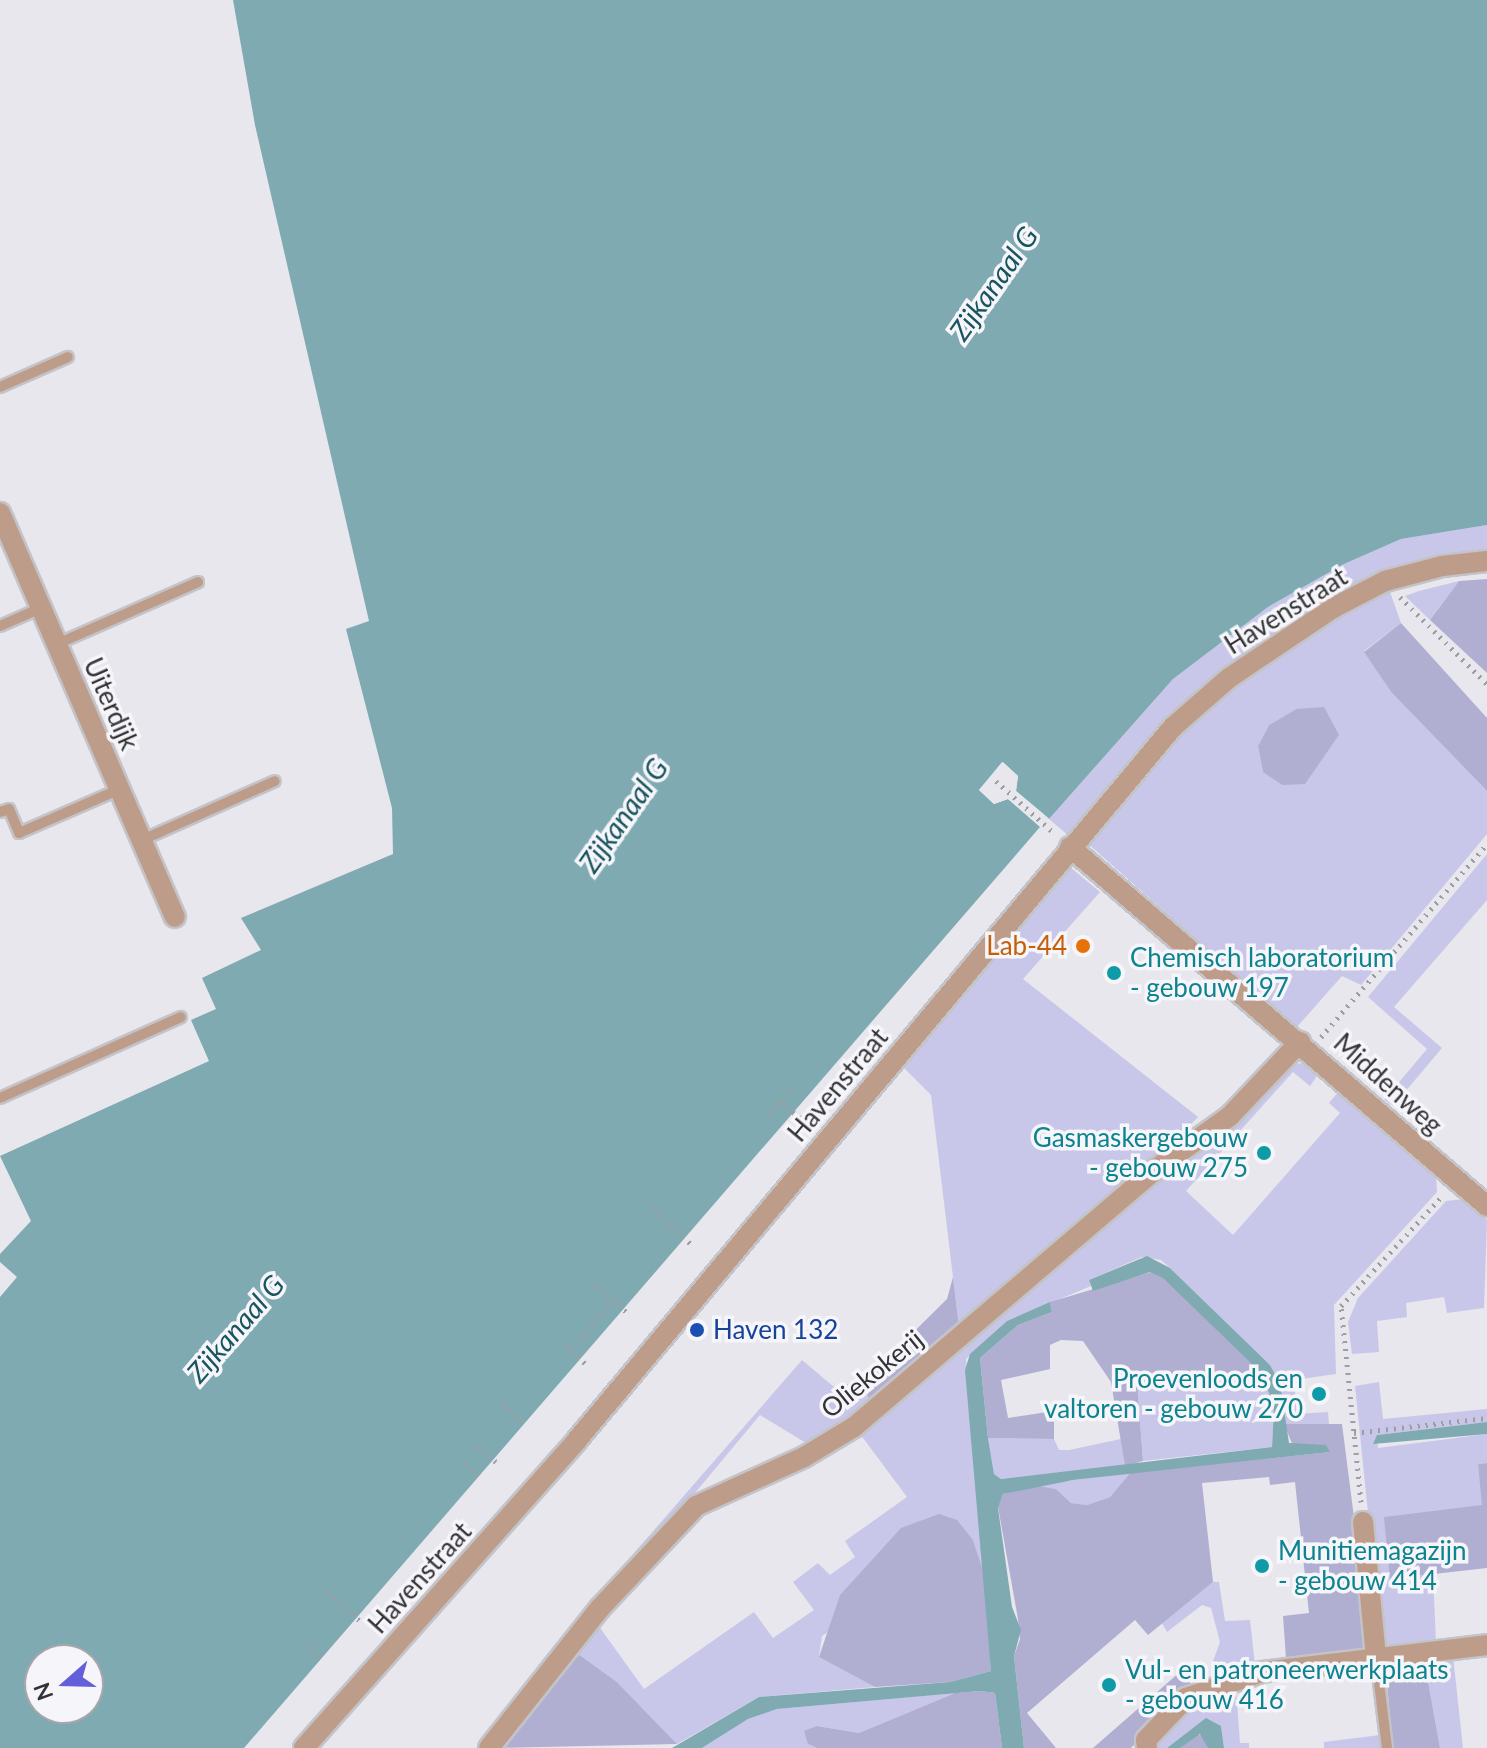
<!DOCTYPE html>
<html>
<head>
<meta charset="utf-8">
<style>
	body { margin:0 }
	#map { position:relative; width:1487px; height:1748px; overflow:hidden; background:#e7e7ed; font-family:Lato,sans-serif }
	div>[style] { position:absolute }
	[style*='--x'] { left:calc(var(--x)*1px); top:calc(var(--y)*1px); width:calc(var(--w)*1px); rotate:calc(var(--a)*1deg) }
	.green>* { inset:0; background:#c9c7e9 }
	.forest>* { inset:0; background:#b1afd1 }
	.water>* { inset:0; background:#7faab2 }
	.pier>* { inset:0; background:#e7e7ed }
	.path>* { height:5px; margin-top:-2.5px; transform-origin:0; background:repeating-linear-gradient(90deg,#9e9ea2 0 2px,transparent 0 8px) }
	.roads { filter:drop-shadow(2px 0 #c3c3c8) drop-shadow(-2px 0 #c3c3c8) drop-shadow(0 2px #c3c3c8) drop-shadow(0 -2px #c3c3c8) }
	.service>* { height:10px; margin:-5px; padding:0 5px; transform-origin:5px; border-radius:5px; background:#be9c8a }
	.minor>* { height:20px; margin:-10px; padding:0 10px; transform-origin:10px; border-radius:10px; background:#be9c8a }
	.dots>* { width:22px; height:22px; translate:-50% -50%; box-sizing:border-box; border:4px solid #f5f5fa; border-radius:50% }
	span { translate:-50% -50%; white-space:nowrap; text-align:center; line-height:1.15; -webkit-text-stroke:7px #f5f5fa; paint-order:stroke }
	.street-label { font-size:26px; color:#333335 }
	.food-label { font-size:26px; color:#c56008 }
	.right { translate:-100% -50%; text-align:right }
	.culture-label { font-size:26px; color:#0d838f }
	.left { translate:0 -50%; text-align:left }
	.transit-label { font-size:26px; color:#164399 }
	.water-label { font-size:28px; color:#18555f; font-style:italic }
	.north { position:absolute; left:24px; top:1644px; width:80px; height:80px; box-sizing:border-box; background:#f5f5fa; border:2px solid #a7a7ab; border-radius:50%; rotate:250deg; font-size:22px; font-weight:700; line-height:32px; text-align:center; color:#333335 }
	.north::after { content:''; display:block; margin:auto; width:28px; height:36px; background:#625fd8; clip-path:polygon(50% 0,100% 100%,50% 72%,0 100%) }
</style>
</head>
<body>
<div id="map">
	<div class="green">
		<i style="clip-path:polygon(1487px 525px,1487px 555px,1429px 562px,1270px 643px,1069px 836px,1049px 819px,1173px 679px,1268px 607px,1344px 564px,1401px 539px)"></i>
		<i style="clip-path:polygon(1459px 581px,1430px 620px,1405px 596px,1419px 591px)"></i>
		<i style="clip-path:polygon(evenodd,1390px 592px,1401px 623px,1364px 651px,1391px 692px,1487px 791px,1487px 834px,1361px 985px,1342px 976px,1296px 1028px,1086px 842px,1172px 741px,1230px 690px,1319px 627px,1390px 592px,1296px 709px,1282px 785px,1263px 771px,1258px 746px,1269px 725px,1296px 709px)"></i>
		<i style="clip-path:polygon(1487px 854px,1487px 900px,1394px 1007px,1442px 1048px,1393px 1106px,1384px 1100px,1427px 1049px,1368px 997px)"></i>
		<i style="clip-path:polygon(1070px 867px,1100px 892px,1023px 979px,1198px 1117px,1142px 1175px,959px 1327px,931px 1095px,898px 1062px)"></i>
		<i style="clip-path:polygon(1307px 1063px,1319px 1073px,1310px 1086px,1293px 1072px,1186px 1191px,1233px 1235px,1340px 1113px,1329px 1103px,1339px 1091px,1436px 1175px,1437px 1192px,1334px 1305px,1336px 1374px,1294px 1380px,1297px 1414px,1328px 1412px,1329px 1424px,1284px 1424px,1280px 1383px,1270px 1365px,1170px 1268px,1161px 1260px,1142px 1257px,1089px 1280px,1091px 1286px,1007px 1321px,966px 1359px,986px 1579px,973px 1540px,822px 1636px,819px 1656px,875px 1687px,759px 1697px,677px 1744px,618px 1683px,559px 1669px,598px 1625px,644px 1689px,754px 1612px,773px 1638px,814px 1610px,793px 1582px,818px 1563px,830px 1575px,855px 1557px,845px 1541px,907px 1497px,860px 1434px,1009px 1299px,1078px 1252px,1164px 1172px,1223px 1139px,1288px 1064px)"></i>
		<i style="clip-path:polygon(1464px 1199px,1487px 1220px,1484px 1308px,1447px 1313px,1444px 1297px,1406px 1303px,1407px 1317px,1377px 1321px,1379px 1352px,1352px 1354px,1348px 1322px,1358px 1298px,1446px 1201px)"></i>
		<i style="clip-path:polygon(802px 1360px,834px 1387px,865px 1380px,870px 1407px,833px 1433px,806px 1443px,760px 1415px,604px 1602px,594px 1599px)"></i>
		<i style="clip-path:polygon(1262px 1374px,1274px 1407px,1272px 1447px,1143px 1461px,1137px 1382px)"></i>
		<i style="clip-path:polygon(1379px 1382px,1383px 1419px,1487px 1409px,1487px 1422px,1377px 1435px,1378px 1448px,1487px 1434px,1487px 1463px,1478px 1464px,1483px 1505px,1391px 1579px,1433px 1574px,1436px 1642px,1382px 1649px,1355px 1386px)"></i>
		<i style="clip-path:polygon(988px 1438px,1054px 1439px,1059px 1450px,1069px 1450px,1121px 1439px,1125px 1466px,1001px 1479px,994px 1474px)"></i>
		<i style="clip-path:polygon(1130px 1473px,1110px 1497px,1087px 1505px,1071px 1503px,1056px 1489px,1034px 1485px)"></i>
		<i style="clip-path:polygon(1213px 1582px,1219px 1582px,1225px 1621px,1250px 1620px,1255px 1664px,1217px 1676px,1212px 1664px,1220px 1642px,1211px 1608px,1202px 1605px,1167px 1632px,1162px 1623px)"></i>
		<i style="clip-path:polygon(1453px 1656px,1463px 1748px,1440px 1748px,1424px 1659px)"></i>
		<i style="clip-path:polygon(1236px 1688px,1240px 1743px,1249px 1743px,1249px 1748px,1224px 1748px,1221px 1726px,1206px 1719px,1167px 1748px,1154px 1748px,1153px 1740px,1189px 1704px)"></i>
		<i style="clip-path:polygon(955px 1693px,859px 1733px,817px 1726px,808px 1744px,817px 1748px,702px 1748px,748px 1719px,777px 1709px)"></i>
		<i style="clip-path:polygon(1380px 1735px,1382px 1748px,1324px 1748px,1324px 1742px)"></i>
	</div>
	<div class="forest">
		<i style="clip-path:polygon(1487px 579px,1487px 673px,1430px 620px,1459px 581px)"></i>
		<i style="clip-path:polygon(1401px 623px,1487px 718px,1487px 791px,1391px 692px,1364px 652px)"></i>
		<i style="clip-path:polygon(1324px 707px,1339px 735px,1305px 784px,1282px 785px,1263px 772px,1258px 746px,1269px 725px,1296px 709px)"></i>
		<i style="clip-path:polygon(1151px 1272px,1163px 1277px,1262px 1374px,1137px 1382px,1143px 1461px,1125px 1466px,1111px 1382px,1083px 1341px,1061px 1340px,1050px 1345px,1050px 1369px,1001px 1380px,1008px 1418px,1054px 1411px,1054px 1439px,988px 1438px,980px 1358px,1018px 1325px,1052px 1312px,1050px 1302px)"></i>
		<i style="clip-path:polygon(953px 1277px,959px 1327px,870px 1407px,865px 1380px,947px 1299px)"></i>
		<i style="clip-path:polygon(1284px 1424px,1342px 1424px,1371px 1650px,1286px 1659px,1283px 1616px,1309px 1613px,1295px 1482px,1270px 1485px,1269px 1477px,1202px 1483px,1213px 1582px,1148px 1635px,1135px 1620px,1027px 1713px,1056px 1748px,1024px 1748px,1014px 1656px,1020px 1639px,1018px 1619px,998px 1507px,1003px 1494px,1034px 1485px,1056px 1489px,1071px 1503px,1087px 1505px,1110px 1497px,1130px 1473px,1330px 1452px,1293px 1446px)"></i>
		<i style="clip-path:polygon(1487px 1463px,1487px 1568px,1390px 1579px,1384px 1517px,1482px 1505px,1478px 1464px)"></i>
		<i style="clip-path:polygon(939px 1514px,957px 1520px,973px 1540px,986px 1579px,991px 1671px,950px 1682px,875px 1687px,819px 1657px,840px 1595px,901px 1528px)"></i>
		<i style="clip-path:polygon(578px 1654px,618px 1683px,677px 1744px,491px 1748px)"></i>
		<i style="clip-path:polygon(1424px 1659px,1440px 1748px,1393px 1748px,1385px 1663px)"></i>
		<i style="clip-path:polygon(1180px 1672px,1191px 1684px,1136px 1743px,1131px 1748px,1093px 1748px)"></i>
		<i style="clip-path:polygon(980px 1691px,995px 1693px,1002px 1748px,817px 1748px,808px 1744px,804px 1731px,817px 1726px,859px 1733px,955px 1693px)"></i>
		<i style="clip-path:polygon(1194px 1735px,1204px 1735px,1208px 1748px,1180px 1748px)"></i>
	</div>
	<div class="water">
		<i style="clip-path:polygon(evenodd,233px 0,1487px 0,1487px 525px,1401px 539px,1344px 564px,1268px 607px,1173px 679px,1049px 819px,1016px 791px,1018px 776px,1002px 762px,979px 790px,994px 804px,1008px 799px,1040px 827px,244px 1748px,0 1748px,0 1297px,17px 1277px,0 1262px,0 1254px,31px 1221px,0 1156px,209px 1061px,191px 1020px,216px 1009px,202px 978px,261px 950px,241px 918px,393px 854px,392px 808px,346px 629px,369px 621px,255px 125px,233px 0,40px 1660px,88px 1660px,88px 1708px,40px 1708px,40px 1660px)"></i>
		<i style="clip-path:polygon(1147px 1256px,1170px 1268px,1270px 1365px,1280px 1383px,1289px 1443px,1326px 1445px,1330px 1452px,1073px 1480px,1003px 1494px,998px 1508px,1012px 1607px,1021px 1630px,1014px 1656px,1024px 1748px,1002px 1748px,995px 1693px,980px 1691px,777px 1709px,748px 1719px,702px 1748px,672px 1748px,759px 1697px,950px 1682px,991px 1671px,965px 1370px,970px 1354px,1007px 1321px,1050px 1302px,1052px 1312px,1018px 1325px,980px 1358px,988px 1438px,994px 1474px,1001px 1479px,1272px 1447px,1274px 1407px,1262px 1374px,1163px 1278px,1150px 1272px,1093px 1291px,1089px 1280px)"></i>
		<i style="clip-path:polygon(1487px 1422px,1487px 1434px,1373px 1444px,1377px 1435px)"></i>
		<i style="clip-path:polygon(1206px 1718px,1221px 1726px,1224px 1748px,1208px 1748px,1200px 1734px,1180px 1748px,1167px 1748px)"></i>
	</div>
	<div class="pier">
		<i style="clip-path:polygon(1003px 762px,1018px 776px,1016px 791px,1052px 821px,1013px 794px,1013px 777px,1003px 768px,984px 789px,995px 799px,1010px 796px,1043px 829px,1008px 799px,994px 804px,979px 790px)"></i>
	</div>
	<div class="path">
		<i style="--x:1400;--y:597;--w:123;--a:45"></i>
		<i style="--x:996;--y:781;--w:78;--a:41.9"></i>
		<i style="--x:1321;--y:1037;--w:255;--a:-49.3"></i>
		<i style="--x:780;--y:1102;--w:29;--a:38"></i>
		<i style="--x:770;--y:1115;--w:35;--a:-53"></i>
		<i style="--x:653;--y:1209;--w:54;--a:42.8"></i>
		<i style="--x:594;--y:1284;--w:48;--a:40.7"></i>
		<i style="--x:581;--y:1338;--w:50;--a:-49.9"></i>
		<i style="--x:566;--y:1345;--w:28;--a:44"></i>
		<i style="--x:503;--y:1403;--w:29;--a:44"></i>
		<i style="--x:1354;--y:1433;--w:134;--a:-6.4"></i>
		<i style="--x:476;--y:1445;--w:26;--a:40"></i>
		<i style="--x:464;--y:1464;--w:23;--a:40"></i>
		<i style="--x:1361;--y:1502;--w:197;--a:-95.8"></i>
		<i style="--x:1341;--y:1306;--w:149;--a:-47.4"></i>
		<i style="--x:328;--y:1592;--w:43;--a:42.2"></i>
		<i style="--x:308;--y:1646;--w:23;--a:43"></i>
	</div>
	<div class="roads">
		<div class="service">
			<i style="--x:0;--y:387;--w:74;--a:-23.8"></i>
			<i style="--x:0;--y:626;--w:45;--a:-23.7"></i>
			<i style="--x:57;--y:644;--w:154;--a:-23.7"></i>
			<i style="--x:0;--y:812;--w:9;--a:-18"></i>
			<i style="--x:9;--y:809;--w:26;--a:67"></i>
			<i style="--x:19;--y:833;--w:110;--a:-23.5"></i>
			<i style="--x:142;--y:840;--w:145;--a:-23.9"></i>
			<i style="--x:0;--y:1098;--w:198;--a:-24.1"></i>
			<i style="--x:1376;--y:1658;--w:91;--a:83"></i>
		</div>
		<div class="minor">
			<i style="--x:0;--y:513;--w:440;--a:66.6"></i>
			<i style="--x:1070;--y:847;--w:550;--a:40.73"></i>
			<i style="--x:1363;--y:1522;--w:137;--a:84.5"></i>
			<i style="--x:304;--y:1748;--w:412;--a:-48.4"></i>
			<i style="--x:577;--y:1440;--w:929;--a:-50.11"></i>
			<i style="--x:1173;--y:727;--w:74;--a:-41.2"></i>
			<i style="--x:1229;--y:678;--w:125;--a:-33.9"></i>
			<i style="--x:1333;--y:608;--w:59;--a:-27.4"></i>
			<i style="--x:1385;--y:581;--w:59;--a:-14.7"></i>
			<i style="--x:1442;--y:566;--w:45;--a:-6.3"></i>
			<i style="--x:489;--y:1748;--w:179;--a:-51.6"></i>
			<i style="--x:600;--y:1608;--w:140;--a:-46.7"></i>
			<i style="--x:696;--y:1506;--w:119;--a:-24.4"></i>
			<i style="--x:804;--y:1457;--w:58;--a:-31"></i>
			<i style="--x:854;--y:1427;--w:397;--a:-40.5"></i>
			<i style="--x:1156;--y:1169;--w:91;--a:-35.6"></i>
			<i style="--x:1230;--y:1116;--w:102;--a:-46.6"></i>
			<i style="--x:1147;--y:1748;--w:8;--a:-97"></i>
			<i style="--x:1146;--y:1740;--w:58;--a:-46.4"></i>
			<i style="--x:1186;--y:1698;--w:80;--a:-18.9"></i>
			<i style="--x:1262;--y:1672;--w:227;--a:-6.8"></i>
		</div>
	</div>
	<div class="dots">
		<i style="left:1083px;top:946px;background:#e8710a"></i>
		<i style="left:1114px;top:973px;background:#0f9aa8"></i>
		<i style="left:1264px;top:1153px;background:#0f9aa8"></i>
		<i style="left:697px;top:1330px;background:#1a4fb4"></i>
		<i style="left:1319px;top:1394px;background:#0f9aa8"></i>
		<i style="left:1262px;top:1566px;background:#0f9aa8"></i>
		<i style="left:1109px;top:1685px;background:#0f9aa8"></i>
	</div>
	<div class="street-label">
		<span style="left:1286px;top:611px;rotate:-32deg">Havenstraat</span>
		<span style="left:111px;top:704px;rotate:66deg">Uiterdijk</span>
		<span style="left:1388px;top:1084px;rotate:42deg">Middenweg</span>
		<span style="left:838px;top:1085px;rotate:-50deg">Havenstraat</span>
		<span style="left:872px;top:1374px;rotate:-39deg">Oliekokerij</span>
		<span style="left:420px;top:1578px;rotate:-48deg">Havenstraat</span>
	</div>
	<div class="food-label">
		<span class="right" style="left:1067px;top:946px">Lab-44</span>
	</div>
	<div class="culture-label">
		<span class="left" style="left:1130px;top:973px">Chemisch laboratorium<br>- gebouw 197</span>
		<span class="right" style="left:1248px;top:1153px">Gasmaskergebouw<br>- gebouw 275</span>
		<span class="right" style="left:1303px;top:1394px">Proevenloods en<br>valtoren - gebouw 270</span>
		<span class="left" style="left:1278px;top:1566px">Munitiemagazijn<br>- gebouw 414</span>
		<span class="left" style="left:1125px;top:1685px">Vul- en patroneerwerkplaats<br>- gebouw 416</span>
	</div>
	<div class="transit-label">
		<span class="left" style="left:713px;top:1330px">Haven 132</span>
	</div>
	<div class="water-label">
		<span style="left:993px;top:283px;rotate:-55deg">Zijkanaal G</span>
		<span style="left:623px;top:815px;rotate:-55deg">Zijkanaal G</span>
		<span style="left:235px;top:1328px;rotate:-49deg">Zijkanaal G</span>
	</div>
	<div class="north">N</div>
</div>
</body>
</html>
